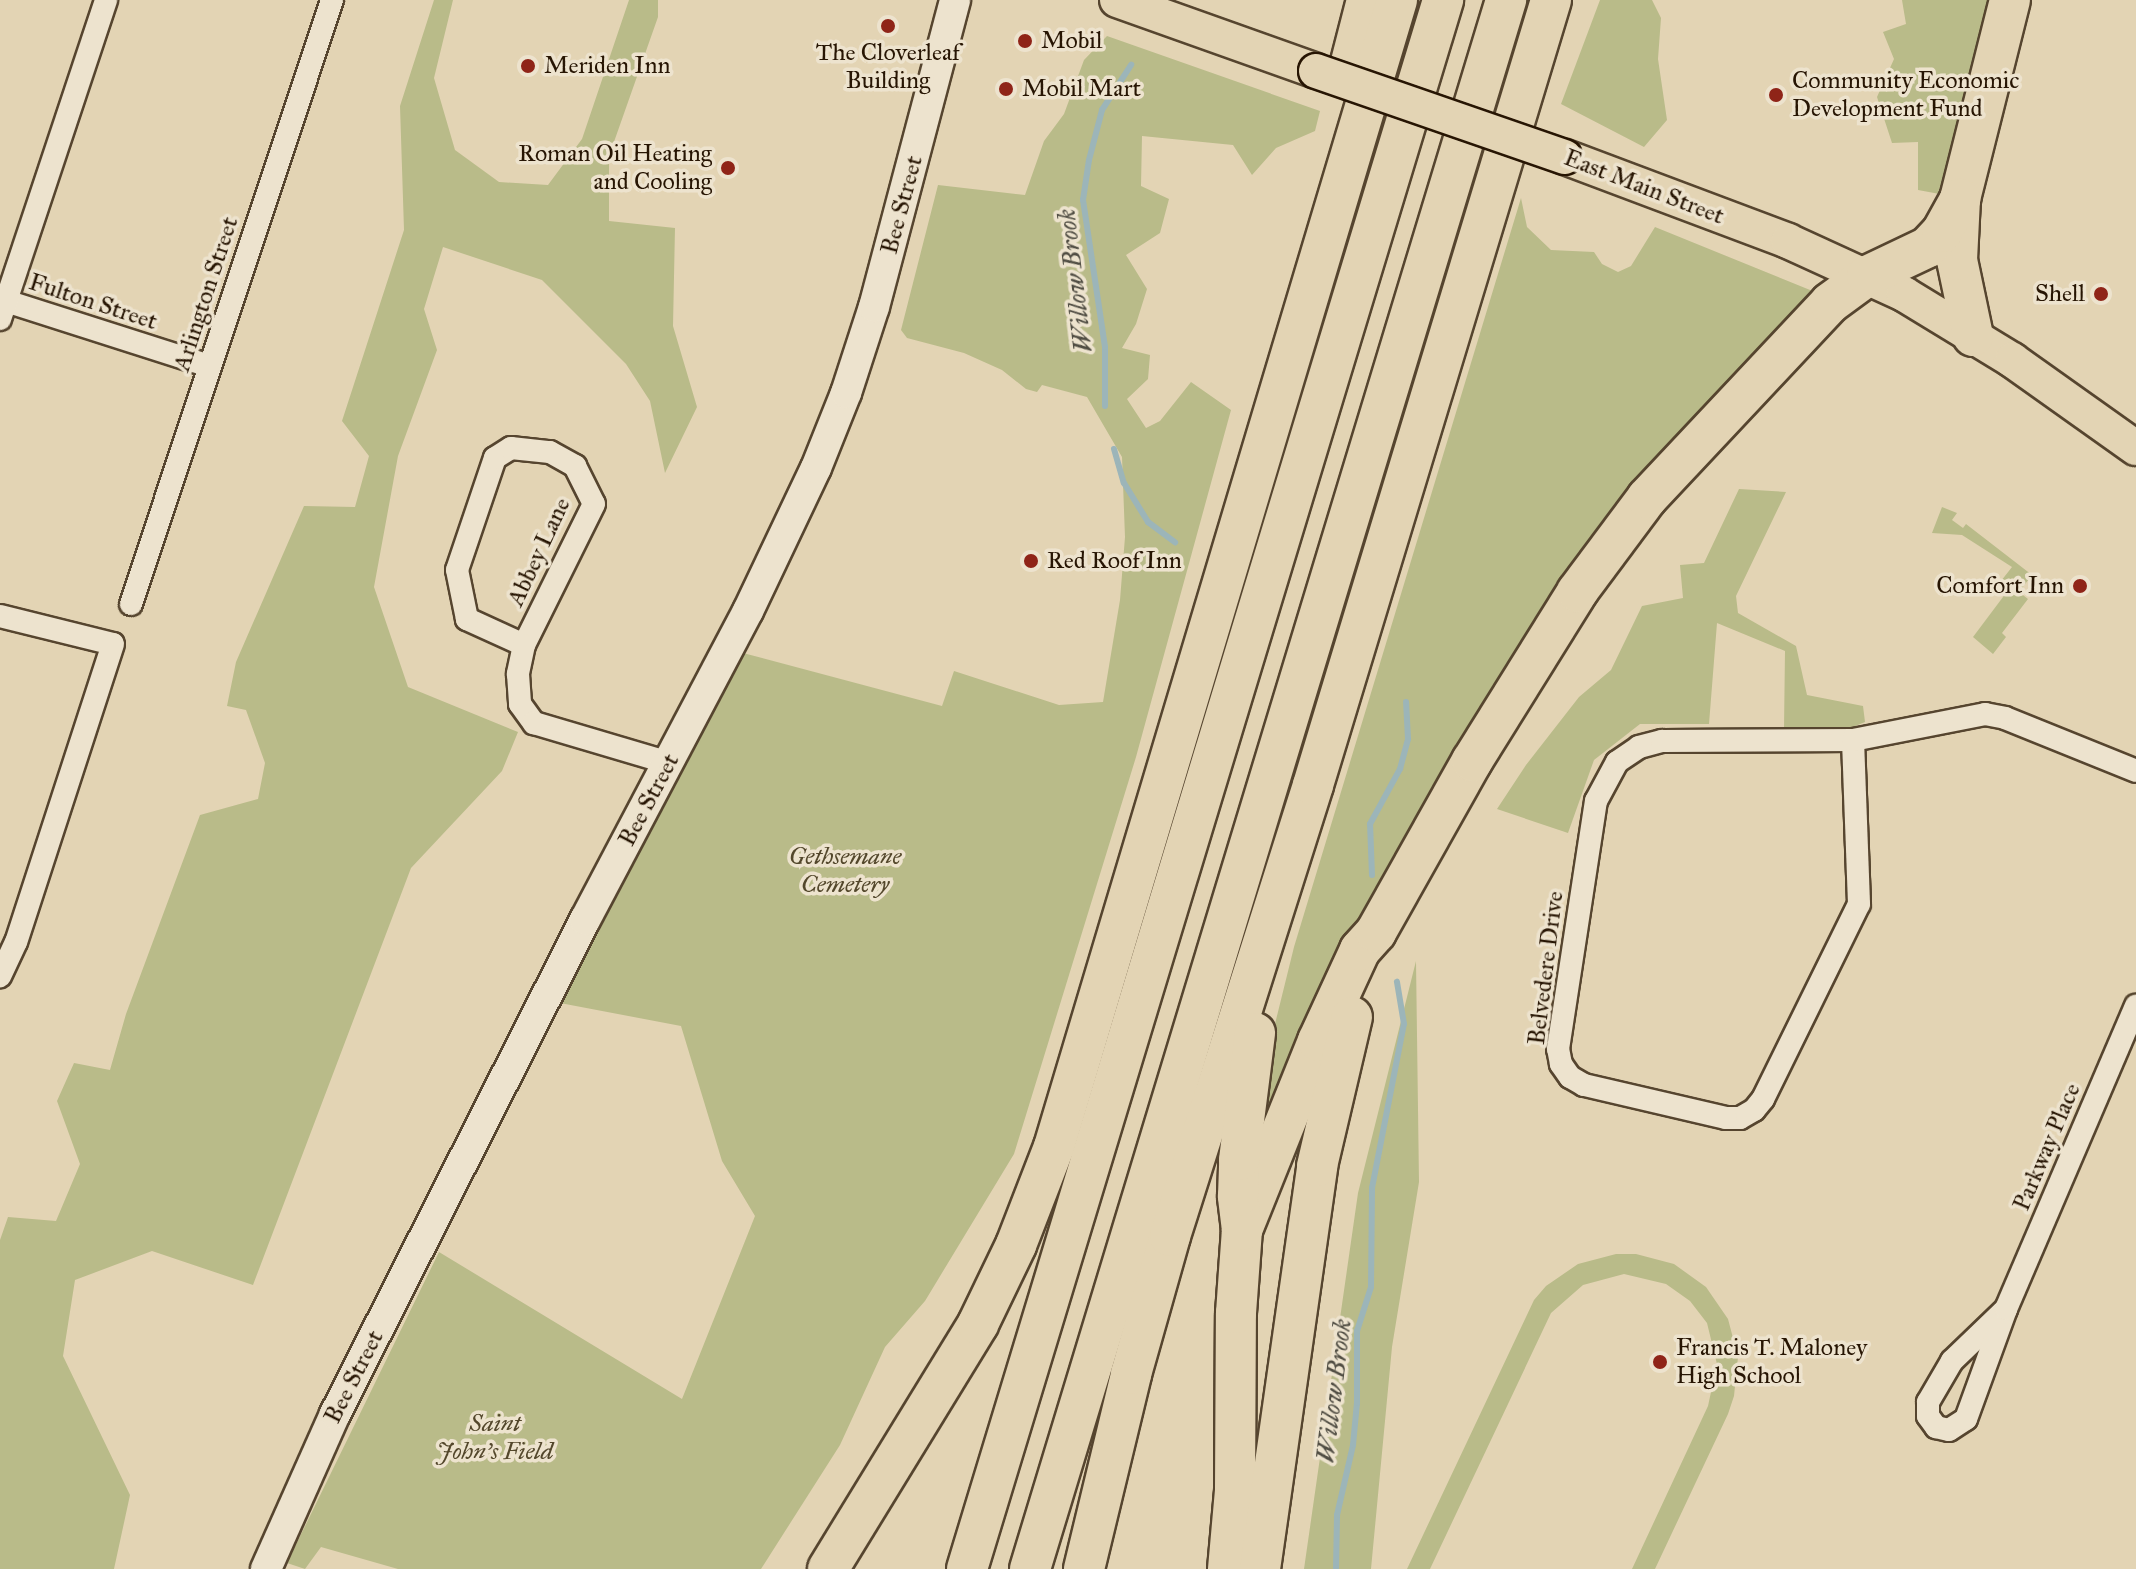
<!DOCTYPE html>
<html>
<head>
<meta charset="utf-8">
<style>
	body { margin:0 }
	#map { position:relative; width:2136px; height:1569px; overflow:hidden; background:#e3d4b4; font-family:"IM FELL Great Primer",serif }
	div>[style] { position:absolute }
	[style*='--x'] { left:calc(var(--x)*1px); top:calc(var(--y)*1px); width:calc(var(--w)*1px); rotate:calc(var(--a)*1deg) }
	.green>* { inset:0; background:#b9bb89 }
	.stream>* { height:6px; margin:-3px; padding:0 3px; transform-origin:3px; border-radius:3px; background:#9cb5b9 }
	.roads { filter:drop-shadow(2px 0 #56452f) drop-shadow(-2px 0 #56452f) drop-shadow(0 2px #56452f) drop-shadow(0 -2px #56452f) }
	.street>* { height:22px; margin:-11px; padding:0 11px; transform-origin:11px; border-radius:11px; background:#ede3ce }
	.secondary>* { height:30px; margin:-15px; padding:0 15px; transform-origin:15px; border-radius:15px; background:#ede3ce }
	.primary>* { height:34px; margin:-17px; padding:0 17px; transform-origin:17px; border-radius:17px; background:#e3d4b4 }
	.highway>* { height:40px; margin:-20px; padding:0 20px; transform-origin:20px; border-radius:20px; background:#e3d4b4 }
	.bridges { filter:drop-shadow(2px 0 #271503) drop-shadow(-2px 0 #271503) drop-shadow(0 2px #271503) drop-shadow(0 -2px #271503) }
	.primary-bridge>* { height:34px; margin:-17px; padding:0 17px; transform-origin:17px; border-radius:17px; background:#e3d4b4 }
	.dots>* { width:22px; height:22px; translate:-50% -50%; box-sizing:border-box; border:4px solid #ede3ce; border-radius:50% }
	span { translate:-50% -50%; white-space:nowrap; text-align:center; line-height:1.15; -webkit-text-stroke:7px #ede3ce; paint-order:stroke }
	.poi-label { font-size:24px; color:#271503 }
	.left { translate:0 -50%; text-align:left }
	.right { translate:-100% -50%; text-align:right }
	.street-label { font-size:24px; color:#271503 }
	.park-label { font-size:24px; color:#53472b; font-style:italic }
	.water-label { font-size:26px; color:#504d43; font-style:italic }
</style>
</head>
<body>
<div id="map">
	<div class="green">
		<i style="clip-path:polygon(434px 0,453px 0,434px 78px,455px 150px,499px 182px,548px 185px,582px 139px,629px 0,658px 0,658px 17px,609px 156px,609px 221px,675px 228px,673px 326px,697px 407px,665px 473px,650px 401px,626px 364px,542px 280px,443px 247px,424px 309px,437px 350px,398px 456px,374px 587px,408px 687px,518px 732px,502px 771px,411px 868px,253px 1285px,152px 1251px,75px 1280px,63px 1356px,130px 1495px,114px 1569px,0 1569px,0 1240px,8px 1217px,56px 1221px,80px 1164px,57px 1101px,74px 1063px,110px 1070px,126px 1014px,200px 815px,258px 799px,265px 763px,246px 710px,227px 706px,236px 662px,304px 506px,355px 507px,369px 456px,342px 421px,404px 230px,400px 106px)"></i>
		<i style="clip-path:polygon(1600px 0,1652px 0,1661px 18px,1658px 59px,1667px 120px,1644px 147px,1561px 104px)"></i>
		<i style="clip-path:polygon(1902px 0,1997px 0,1945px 195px,1918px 190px,1918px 142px,1892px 143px,1877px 97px,1894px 59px,1883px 32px,1906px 24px)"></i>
		<i style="clip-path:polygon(1107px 36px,1320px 111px,1315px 131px,1276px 148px,1252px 175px,1233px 145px,1142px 136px,1141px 186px,1169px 199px,1160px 233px,1126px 255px,1147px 289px,1136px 324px,1122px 348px,1150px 355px,1148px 379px,1127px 399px,1146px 428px,1160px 421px,1191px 382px,1231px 410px,1136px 757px,1014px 1154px,925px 1301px,885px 1347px,840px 1445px,761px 1569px,398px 1569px,321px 1547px,305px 1569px,287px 1563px,439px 1252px,682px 1399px,755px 1216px,722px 1161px,681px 1026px,560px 1003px,743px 653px,942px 706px,954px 671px,1059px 705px,1103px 702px,1120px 600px,1125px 537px,1122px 457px,1087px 397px,1042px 385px,1037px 392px,1026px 389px,1002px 370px,964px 353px,907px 338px,901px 330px,938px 185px,1025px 195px,1044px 141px,1064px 114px,1084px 60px)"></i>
		<i style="clip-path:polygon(1521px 198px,1527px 227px,1551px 250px,1594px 252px,1602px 264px,1618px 272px,1631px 266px,1655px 227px,1815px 292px,1672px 453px,1261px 1133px,1274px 1028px,1294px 947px)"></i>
		<i style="clip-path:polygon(1739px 489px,1786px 492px,1736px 596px,1738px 613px,1796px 646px,1807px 695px,1863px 706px,1865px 722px,1848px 729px,1784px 728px,1785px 651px,1717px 623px,1709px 724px,1640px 724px,1594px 760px,1568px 833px,1497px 809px,1526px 765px,1579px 697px,1611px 670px,1642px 606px,1683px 598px,1680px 565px,1704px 563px)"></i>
		<i style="clip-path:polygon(1942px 507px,1957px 513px,1952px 520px,1963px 528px,1966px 524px,2032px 575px,2019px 592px,2028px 599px,2002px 633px,2006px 637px,1993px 654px,1973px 637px,2009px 589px,2001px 581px,2012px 567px,1962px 535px,1932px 533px)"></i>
		<i style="clip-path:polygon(1416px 961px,1419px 1182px,1392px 1347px,1371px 1569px,1304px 1569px,1358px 1193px)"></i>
		<i style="clip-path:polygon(1616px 1254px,1636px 1254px,1674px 1264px,1706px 1287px,1728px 1319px,1738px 1357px,1734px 1396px,1728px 1414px,1655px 1569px,1632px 1569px,1708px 1406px,1717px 1364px,1707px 1323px,1690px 1301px,1666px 1284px,1624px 1274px,1583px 1285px,1551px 1313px,1430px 1569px,1407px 1569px,1534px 1300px,1546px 1286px,1578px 1264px)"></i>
	</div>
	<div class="stream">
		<i style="--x:1105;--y:406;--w:59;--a:-90"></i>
		<i style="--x:1105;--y:347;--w:149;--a:-98.5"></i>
		<i style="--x:1083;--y:200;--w:40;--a:-81.5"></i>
		<i style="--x:1089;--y:160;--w:52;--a:-75.4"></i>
		<i style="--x:1102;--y:110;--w:54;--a:-57.2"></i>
		<i style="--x:1114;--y:449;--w:35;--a:74"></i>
		<i style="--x:1124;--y:483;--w:46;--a:58.4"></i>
		<i style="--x:1148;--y:522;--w:34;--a:37"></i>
		<i style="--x:1372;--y:875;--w:51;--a:-92.2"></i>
		<i style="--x:1370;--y:824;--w:63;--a:-61.4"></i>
		<i style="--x:1400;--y:769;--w:31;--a:-75"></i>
		<i style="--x:1408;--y:739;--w:37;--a:-93"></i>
		<i style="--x:1336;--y:1569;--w:54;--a:-88.9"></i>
		<i style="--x:1337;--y:1515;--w:72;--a:-77.1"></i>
		<i style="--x:1353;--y:1445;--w:42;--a:-84.6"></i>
		<i style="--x:1357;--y:1403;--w:72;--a:-90"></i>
		<i style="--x:1357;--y:1331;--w:46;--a:-72.3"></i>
		<i style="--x:1371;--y:1287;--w:99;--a:-89.4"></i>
		<i style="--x:1372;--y:1188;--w:167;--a:-79"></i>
		<i style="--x:1404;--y:1024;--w:43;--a:-99.5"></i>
	</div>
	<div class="roads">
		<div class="street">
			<i style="--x:6;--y:301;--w:214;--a:17.7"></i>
			<i style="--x:0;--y:319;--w:336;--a:-71.6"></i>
			<i style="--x:131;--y:604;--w:637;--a:-71.59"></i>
			<i style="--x:0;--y:616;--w:116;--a:13.9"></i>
			<i style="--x:113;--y:644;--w:313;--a:108"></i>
			<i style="--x:16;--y:942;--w:38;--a:115"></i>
			<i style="--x:524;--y:645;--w:63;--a:-155.5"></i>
			<i style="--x:467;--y:619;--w:50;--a:-101.5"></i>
			<i style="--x:457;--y:570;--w:118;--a:-71.3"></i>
			<i style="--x:495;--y:458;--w:19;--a:-32"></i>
			<i style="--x:511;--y:448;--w:39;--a:6"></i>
			<i style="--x:550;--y:452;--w:29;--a:29"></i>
			<i style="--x:575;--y:466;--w:42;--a:63.4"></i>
			<i style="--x:594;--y:504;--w:157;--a:116.4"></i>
			<i style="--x:524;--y:645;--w:30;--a:102"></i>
			<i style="--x:518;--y:674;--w:30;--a:86"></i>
			<i style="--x:520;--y:704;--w:24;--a:54"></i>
			<i style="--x:534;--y:723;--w:141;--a:16.5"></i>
			<i style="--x:1853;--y:740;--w:164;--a:87.9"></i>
			<i style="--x:1859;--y:904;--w:217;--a:116.2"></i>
			<i style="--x:1763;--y:1099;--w:14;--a:129"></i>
			<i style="--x:1754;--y:1110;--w:16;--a:150"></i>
			<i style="--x:1740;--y:1118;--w:14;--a:180"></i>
			<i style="--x:1726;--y:1118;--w:146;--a:-166.9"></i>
			<i style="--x:1584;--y:1085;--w:16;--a:-150"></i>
			<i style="--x:1570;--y:1077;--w:16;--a:-125"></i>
			<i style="--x:1561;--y:1064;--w:15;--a:-101"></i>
			<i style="--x:1558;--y:1049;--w:251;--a:-81.3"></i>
			<i style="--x:1596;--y:801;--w:44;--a:-61.7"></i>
			<i style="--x:1617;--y:762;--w:27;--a:-34"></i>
			<i style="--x:1639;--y:747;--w:24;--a:-15"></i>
			<i style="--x:1662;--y:741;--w:191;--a:-0.3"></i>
			<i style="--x:1853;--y:740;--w:135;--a:-11.1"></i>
			<i style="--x:1985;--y:714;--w:20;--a:11"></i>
			<i style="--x:2005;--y:718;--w:141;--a:22"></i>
			<i style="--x:2006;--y:1309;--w:75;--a:136.1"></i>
			<i style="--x:1952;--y:1361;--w:48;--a:120.3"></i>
			<i style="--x:1928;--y:1402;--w:14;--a:90"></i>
			<i style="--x:1928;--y:1416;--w:14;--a:54"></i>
			<i style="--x:1936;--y:1427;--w:13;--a:13"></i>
			<i style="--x:1949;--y:1430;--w:20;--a:-33"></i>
			<i style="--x:1966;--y:1419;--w:117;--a:-70"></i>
			<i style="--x:2006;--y:1309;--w:330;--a:-66.8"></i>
		</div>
		<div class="secondary">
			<i style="--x:266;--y:1569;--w:170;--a:-66"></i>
			<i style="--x:335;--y:1414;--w:554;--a:-63.16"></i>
			<i style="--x:585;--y:920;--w:349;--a:-62.2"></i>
			<i style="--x:748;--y:611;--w:158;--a:-64.6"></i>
			<i style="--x:816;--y:468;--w:81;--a:-68.2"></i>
			<i style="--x:846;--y:393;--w:90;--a:-72"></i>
			<i style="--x:874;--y:307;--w:318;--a:-75.2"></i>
		</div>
		<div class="primary">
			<i style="--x:1117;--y:0;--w:211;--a:19.6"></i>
			<i style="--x:1565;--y:157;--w:238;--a:20.6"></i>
			<i style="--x:1788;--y:241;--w:128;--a:24.6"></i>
			<i style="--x:1904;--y:294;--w:127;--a:31.4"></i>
			<i style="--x:2012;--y:360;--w:152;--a:35.4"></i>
		</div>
		<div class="highway">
			<i style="--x:1349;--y:70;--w:72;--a:-75.6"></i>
			<i style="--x:1973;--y:336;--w:78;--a:-101.9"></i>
			<i style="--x:1957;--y:260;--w:61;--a:-87.2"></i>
			<i style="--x:1960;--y:199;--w:205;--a:-75.9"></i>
			<i style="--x:1242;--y:1230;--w:204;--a:-68.1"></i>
			<i style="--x:1318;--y:1041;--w:100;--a:-65.2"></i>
			<i style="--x:1360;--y:950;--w:24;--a:-48"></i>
			<i style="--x:1376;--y:932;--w:196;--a:-60.7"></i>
			<i style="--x:1472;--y:761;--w:199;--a:-58.1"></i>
			<i style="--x:1577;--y:592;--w:117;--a:-53.3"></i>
			<i style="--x:1647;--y:498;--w:267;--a:-46.8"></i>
			<i style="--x:1830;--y:303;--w:46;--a:-36.1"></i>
			<i style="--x:1867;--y:276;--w:68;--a:-25.4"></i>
			<i style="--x:1928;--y:247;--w:21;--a:-47"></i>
			<i style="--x:1942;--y:232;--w:38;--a:-61"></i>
			<i style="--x:828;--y:1569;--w:287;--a:-58.5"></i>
			<i style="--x:978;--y:1324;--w:88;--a:-64.3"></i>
			<i style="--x:1016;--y:1245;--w:105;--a:-68.8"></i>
			<i style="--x:1054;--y:1147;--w:1197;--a:-73.35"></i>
			<i style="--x:967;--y:1569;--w:1640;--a:-73.12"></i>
			<i style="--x:1030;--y:1569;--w:1640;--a:-73.12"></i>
			<i style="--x:1084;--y:1569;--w:201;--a:-76.4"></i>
			<i style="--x:1131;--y:1374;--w:143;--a:-74.2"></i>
			<i style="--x:1170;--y:1236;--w:473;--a:-72.4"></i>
			<i style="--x:1313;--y:785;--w:820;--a:-73.13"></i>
			<i style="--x:1228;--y:1569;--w:79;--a:-84.9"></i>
			<i style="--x:1235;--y:1490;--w:177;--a:-89.7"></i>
			<i style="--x:1236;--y:1313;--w:83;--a:-85.9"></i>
			<i style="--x:1242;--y:1230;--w:34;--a:-97"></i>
			<i style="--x:1238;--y:1196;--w:36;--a:-88"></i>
			<i style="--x:1239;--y:1160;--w:128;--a:-82.8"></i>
			<i style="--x:1260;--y:1569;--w:407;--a:-81.9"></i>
			<i style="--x:1317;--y:1166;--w:153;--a:-76.8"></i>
		</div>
	</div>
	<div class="bridges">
		<div class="primary-bridge">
			<i style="--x:1316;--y:71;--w:263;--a:19.1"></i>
		</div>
	</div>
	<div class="dots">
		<i style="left:888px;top:26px;background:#8f2418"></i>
		<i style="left:1025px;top:41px;background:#8f2418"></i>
		<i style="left:528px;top:66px;background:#8f2418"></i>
		<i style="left:1006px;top:89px;background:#8f2418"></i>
		<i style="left:1776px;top:95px;background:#8f2418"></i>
		<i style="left:728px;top:168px;background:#8f2418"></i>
		<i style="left:2101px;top:294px;background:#8f2418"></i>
		<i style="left:1031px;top:561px;background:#8f2418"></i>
		<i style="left:2080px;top:586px;background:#8f2418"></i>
		<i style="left:1660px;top:1362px;background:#8f2418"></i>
	</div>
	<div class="poi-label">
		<span class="left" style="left:1041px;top:41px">Mobil</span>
		<span style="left:888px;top:67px">The Cloverleaf<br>Building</span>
		<span class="left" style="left:544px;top:66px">Meriden Inn</span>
		<span class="left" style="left:1792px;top:95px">Community Economic<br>Development Fund</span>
		<span class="left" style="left:1022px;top:89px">Mobil Mart</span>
		<span class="right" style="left:712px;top:168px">Roman Oil Heating<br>and Cooling</span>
		<span class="right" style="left:2085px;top:294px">Shell</span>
		<span class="left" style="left:1047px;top:561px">Red Roof Inn</span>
		<span class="right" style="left:2064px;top:586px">Comfort Inn</span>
		<span class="left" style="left:1676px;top:1362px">Francis T. Maloney<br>High School</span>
	</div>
	<div class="street-label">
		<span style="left:1644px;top:187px;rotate:21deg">East Main Street</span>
		<span style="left:902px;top:205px;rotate:-75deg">Bee Street</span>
		<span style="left:206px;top:294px;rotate:-72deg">Arlington Street</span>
		<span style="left:93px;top:302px;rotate:18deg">Fulton Street</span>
		<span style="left:539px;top:552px;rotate:-65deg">Abbey Lane</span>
		<span style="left:649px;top:800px;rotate:-62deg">Bee Street</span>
		<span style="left:1546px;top:968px;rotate:-83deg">Belvedere Drive</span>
		<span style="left:2047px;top:1147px;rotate:-67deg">Parkway Place</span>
		<span style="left:354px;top:1377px;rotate:-63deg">Bee Street</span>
	</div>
	<div class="park-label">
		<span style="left:845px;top:871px">Gethsemane<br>Cemetery</span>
		<span style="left:495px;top:1438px">Saint<br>John's Field</span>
	</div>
	<div class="water-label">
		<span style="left:1075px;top:281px;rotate:-97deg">Willow Brook</span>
		<span style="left:1334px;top:1391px;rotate:-83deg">Willow Brook</span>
	</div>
</div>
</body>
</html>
